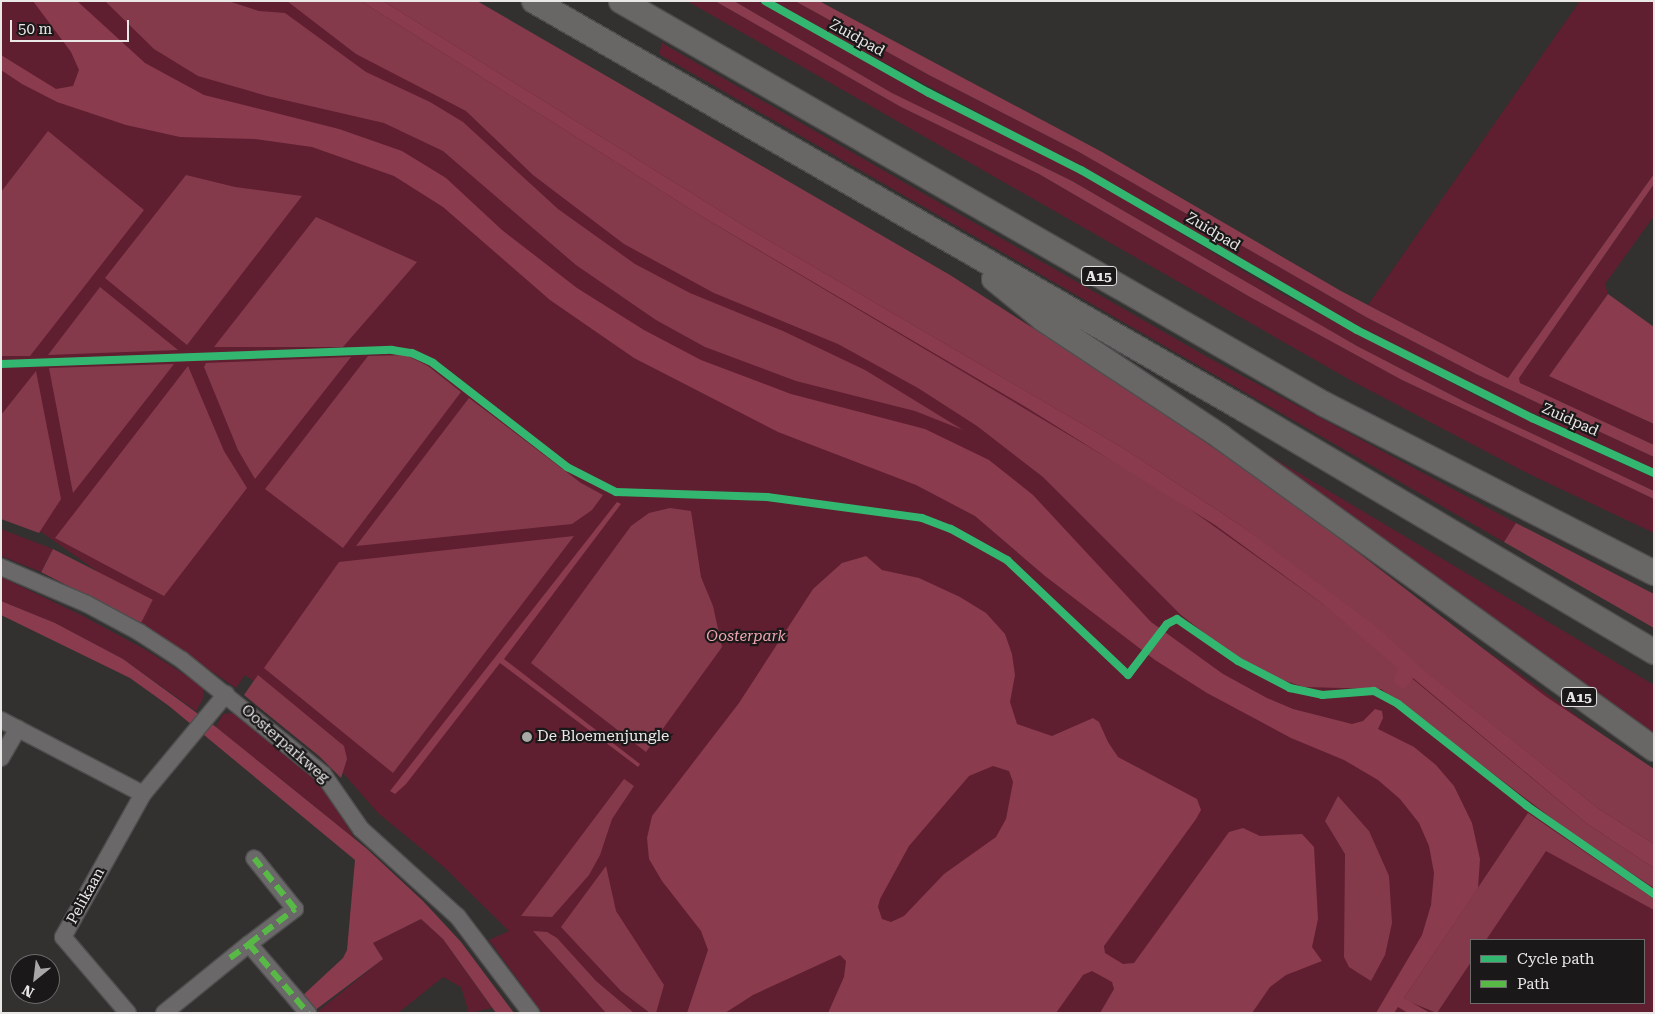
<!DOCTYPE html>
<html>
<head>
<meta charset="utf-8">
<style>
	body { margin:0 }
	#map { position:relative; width:1655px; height:1014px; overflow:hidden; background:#333030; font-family:"Roboto Serif",serif }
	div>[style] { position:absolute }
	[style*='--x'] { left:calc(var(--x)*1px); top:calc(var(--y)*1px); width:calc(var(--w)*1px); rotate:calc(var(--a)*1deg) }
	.green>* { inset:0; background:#5f1f30 }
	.forest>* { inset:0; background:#853a4c; transform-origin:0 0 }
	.water>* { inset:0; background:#8a3b4d }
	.roads { filter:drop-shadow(1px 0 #4f4e4e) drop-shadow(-1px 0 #4f4e4e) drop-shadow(0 1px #4f4e4e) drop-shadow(0 -1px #4f4e4e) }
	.minor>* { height:16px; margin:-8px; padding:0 8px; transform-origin:8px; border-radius:8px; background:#6a6868 }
	.highway>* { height:24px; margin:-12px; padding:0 12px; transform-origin:12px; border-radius:12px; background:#696666 }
	.quiet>* { height:6px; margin-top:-3px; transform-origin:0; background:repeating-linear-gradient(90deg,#58b947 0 12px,transparent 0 18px) }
	.cycleway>* { height:8px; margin:-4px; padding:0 4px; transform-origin:4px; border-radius:4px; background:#33b770 }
	.dots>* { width:14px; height:14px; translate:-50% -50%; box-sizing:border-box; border:2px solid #1a1818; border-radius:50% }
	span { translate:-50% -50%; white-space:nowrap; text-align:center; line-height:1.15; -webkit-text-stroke:4.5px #1a1818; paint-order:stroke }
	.shield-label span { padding:1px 4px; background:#1a1818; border:1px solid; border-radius:4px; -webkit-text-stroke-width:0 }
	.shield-label { font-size:14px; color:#eae7e7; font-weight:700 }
	.street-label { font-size:15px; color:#eae7e7 }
	.park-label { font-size:15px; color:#f0a6b2; font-style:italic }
	.poi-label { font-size:15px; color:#eae7e7 }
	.left { translate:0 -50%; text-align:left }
	.frame { position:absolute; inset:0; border:2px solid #eae7e7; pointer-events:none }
	.legend { position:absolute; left:1470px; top:939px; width:175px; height:65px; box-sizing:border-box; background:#1a1818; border:1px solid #6d6b6b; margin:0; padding:6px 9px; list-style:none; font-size:15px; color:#eae7e7 }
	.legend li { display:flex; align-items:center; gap:10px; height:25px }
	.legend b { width:25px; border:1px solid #6d6b6b }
	.north { position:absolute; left:10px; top:954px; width:50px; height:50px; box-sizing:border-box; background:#1a1818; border:1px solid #6d6b6b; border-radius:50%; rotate:209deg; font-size:14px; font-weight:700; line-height:20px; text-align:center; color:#eae7e7 }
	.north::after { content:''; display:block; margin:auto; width:18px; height:22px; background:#aaa7a7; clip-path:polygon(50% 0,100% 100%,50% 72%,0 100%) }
	.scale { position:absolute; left:10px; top:20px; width:119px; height:22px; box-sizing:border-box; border:2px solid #eae7e7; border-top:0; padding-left:6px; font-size:15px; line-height:18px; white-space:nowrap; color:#eae7e7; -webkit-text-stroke:4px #1a1818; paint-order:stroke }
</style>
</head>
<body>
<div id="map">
	<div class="green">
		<i style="clip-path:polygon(evenodd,1px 1px,408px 1px,1149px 422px,1516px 671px,1654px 773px,1654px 1013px,542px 1013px,489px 940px,509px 931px,445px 868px,378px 813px,276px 696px,245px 675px,236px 688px,140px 623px,148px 607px,20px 517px,1px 512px,1px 1px,1471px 940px,1644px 940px,1644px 1003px,1471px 1003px,1471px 940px)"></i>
		<i style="clip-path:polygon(687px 1px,715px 1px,901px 107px,1039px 174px,1250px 297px,1402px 380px,1654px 499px,1654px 533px,1529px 474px,1352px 381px)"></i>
		<i style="clip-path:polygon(734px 1px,757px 1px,931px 98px,1015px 138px,1107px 189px,1275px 290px,1394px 353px,1494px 405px,1654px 478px,1654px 491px,1467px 403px,1357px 346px,1072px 181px,892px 93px)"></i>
		<i style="clip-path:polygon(769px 1px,795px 1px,929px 75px,1079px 152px,1366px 317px,1476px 374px,1654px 457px,1654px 469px,1471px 385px,1297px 294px,1117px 187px)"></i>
		<i style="clip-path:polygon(1580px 1px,1654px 1px,1654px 174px,1508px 378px,1368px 305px)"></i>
		<i style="clip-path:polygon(662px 43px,1209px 358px,1516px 523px,1504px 542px,659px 54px)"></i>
		<i style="clip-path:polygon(1654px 184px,1654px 216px,1605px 284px,1608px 294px,1550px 375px,1654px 424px,1654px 445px,1520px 383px,1519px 378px)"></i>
		<i style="clip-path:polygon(1173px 398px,1654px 685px,1654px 734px)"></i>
		<i style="clip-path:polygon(1px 529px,53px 549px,41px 572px,1px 556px)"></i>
		<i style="clip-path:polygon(1px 577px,81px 615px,146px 650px,193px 680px,203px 689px,204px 697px,196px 711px,123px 659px,55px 623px,1px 601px)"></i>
		<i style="clip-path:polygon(233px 713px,320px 783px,355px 839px,216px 727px,223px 714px)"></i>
		<i style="clip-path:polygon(421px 919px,443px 939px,492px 1008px,469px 1013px,461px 987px,443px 977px,398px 1013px,316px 1013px,383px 959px,373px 943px)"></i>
	</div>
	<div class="forest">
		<i style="clip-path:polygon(105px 1px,228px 1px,259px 11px,285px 13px,366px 72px,430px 102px,463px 122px,558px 209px,635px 264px,690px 293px,783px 331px,865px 370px,963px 430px,915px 411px,796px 381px,705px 347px,656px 320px,576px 265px,443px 151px,384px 123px,267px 96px,198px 76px,154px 49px)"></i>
		<i style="clip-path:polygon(287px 1px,361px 1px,706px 219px,1170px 495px,1319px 601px,1586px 823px,1654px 868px,1654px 888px,1574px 835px,1381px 689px,1304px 687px,1276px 678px,1226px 650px,1181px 615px,1043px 477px,977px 426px,918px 388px,838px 344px,714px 293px,624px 244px,533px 175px,466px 111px,356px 54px)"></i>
		<i style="clip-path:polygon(383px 1px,477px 1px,950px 275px,1114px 380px,1287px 498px,1545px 696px,1654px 769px,1654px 844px,1599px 809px,1240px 525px,1123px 448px,751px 230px)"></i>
		<i style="clip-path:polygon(48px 131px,144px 210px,30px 356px,1px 356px,1px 192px)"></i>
		<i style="clip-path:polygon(186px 175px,235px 187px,302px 196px,187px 345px,105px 278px)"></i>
		<i style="clip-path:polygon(316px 217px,417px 262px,343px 347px,214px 347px)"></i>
		<i style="clip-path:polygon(100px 287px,178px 350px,48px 355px)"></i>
		<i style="clip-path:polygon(406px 355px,428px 366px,461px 392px,343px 548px,265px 489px,368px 356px)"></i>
		<i style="clip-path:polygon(351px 357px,255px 479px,238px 450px,204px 367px,206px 363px)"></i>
		<i style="clip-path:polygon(174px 364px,73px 493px,49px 368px)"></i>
		<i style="clip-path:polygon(188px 366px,224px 451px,247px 488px,164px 596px,55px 538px)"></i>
		<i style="clip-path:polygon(36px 371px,61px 499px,39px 533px,1px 519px,1px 415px)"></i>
		<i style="clip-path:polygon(469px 398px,581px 483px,603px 495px,592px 510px,572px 524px,356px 546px)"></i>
		<i style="clip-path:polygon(670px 508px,691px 511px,701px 577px,713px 606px,722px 647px,646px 752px,531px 663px,631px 526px,649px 513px)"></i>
		<i style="clip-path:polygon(1516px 523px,1654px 594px,1654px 628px,1504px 542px)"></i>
		<i style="clip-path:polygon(574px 536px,393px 773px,264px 668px,339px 562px)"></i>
		<i style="left:53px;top:549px;width:112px;height:26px;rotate:27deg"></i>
		<i style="clip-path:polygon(258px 675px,344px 746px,347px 759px,341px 778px,319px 756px,244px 695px)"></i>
		<i style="clip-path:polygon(624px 779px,634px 786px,612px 819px,600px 855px,589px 875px,552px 917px,521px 916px)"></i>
		<i style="clip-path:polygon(1338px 796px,1369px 831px,1389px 876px,1392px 923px,1385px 955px,1371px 981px,1349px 967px,1344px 957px,1345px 854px,1325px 821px)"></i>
		<i style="clip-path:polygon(1528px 813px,1654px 899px,1654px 910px,1546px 851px,1486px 940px,1471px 940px,1471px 962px,1437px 1013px,1410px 1002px,1404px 998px)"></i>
		<i style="clip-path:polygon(606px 866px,616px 911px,664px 985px,656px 1013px,650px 1013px,621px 991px,561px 927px)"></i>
		<i style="clip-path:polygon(533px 931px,547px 932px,557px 938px,596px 981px,634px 1013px,606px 1013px)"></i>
	</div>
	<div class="water">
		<i style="clip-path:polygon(33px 1px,77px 1px,145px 63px,204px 95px,339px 129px,402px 151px,446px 178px,502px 230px,577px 288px,644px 330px,701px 360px,791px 394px,925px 429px,989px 460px,1033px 495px,1151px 622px,1223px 674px,1267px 698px,1293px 709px,1352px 724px,1363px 721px,1375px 709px,1382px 711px,1383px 718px,1378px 729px,1414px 747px,1436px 765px,1454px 786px,1472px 823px,1480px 859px,1478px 888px,1404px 998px,1430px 1013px,1408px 1013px,1398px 1007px,1394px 1013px,1376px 1013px,1422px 935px,1431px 905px,1434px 873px,1429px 846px,1419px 823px,1400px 799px,1378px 780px,1344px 760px,1291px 738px,1207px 693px,1155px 660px,1045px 576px,975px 516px,916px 485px,778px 432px,634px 358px,550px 300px,443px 207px,394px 176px,312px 147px,255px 139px,180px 137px,126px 125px,57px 102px,22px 84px,1px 70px,1px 55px,56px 89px,73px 86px,79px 70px,71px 52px)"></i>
		<i style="clip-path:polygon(361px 1px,383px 1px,751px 230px,1123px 448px,1240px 525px,1374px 625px,1420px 667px,1599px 809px,1654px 844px,1654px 868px,1586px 823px,1413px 678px,1404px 689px,1396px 684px,1393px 680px,1399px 669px,1319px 601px,1215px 525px,1024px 406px,706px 219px)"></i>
		<i style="clip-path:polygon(715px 1px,734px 1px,892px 93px,1072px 181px,1357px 346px,1467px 403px,1654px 491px,1654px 499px,1402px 380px,1250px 297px,1039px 174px,901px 107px)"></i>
		<i style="clip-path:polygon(795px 1px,819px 1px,1102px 152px,1341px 291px,1508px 378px,1654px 174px,1654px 184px,1519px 378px,1520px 383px,1654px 445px,1654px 457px,1476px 374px,1366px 317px,1079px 152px,929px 75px)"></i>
		<i style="clip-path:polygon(1608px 294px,1654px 327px,1654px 424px,1549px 376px)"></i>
		<i style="clip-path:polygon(617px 502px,621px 504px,504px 659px,640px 764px,638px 767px,500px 663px,406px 784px,395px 794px,390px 791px)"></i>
		<i style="clip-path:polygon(evenodd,866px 556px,882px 570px,919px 578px,960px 597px,986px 613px,996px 624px,1005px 634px,1012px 654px,1015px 675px,1010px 702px,1017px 724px,1052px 736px,1093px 718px,1099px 722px,1108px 742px,1118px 757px,1197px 799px,1201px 810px,1196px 819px,1104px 946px,1105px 953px,1123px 964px,1134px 963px,1229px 832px,1243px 828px,1260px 836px,1302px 834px,1314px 847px,1318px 919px,1312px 947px,1322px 961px,1286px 975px,1270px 987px,1252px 1013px,1100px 1013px,1114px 989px,1112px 982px,1092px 971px,1083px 975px,1056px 1013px,828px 1013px,844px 977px,846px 961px,840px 955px,753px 995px,725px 1013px,687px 1013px,708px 950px,701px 931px,662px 881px,649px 859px,647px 838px,652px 816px,739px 703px,813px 589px,842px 563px,866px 556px,993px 766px,1009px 771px,1013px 782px,1006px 819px,996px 837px,944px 874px,904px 916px,891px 922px,882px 919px,878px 907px,880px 899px,909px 846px,969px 776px,993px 766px)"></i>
		<i style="clip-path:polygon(1px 601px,55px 623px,123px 659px,216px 727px,366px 848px,423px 901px,461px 942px,514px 1013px,496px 1013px,443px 939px,421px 919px,373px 943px,383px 959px,314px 1011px,301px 997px,343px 958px,347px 950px,355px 860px,169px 706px,130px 678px,1px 615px)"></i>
	</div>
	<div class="roads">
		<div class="minor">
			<i style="--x:1;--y:567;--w:94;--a:23.3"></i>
			<i style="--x:87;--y:604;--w:59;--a:28.3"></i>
			<i style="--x:139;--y:632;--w:51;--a:33.1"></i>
			<i style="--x:182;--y:660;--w:181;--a:39"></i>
			<i style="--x:323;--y:774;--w:67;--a:55.4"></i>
			<i style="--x:361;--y:829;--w:131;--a:42.2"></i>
			<i style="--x:458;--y:917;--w:121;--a:52.8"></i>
			<i style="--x:1;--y:720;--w:160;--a:27.5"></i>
			<i style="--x:143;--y:794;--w:164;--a:119.2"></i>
			<i style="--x:63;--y:937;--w:100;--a:49.5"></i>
			<i style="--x:1;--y:758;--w:34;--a:-60"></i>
			<i style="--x:143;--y:794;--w:130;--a:-50.3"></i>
			<i style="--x:249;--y:944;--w:58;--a:-37.3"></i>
			<i style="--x:295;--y:909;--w:65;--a:-128.8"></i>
			<i style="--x:164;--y:1013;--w:109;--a:-39.1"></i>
			<i style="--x:249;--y:944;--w:91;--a:49.5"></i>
		</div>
		<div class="highway">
			<i style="--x:534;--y:1;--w:820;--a:29.91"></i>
			<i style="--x:1245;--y:410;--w:475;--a:30.6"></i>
			<i style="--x:621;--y:1;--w:810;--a:29.82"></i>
			<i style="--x:1324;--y:404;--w:371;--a:27.1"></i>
			<i style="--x:994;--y:279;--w:63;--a:39.2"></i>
			<i style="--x:1043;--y:319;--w:214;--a:33.5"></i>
			<i style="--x:1221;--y:437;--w:534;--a:35.77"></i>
		</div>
	</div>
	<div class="quiet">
		<i style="--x:249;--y:944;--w:58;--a:-37.3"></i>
		<i style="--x:295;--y:909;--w:65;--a:-128.8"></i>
		<i style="--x:230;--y:958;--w:24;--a:-36"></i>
		<i style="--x:249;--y:944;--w:91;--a:49.5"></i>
	</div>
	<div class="cycleway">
		<i style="--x:765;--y:1;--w:188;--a:29.3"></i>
		<i style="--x:929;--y:93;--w:170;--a:26.9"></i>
		<i style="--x:1081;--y:170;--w:319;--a:30.1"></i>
		<i style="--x:1357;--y:330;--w:196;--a:26.7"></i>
		<i style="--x:1532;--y:418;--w:134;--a:24.3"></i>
		<i style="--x:1;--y:364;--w:391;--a:-2.1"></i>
		<i style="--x:392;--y:350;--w:20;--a:9"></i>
		<i style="--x:412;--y:353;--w:23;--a:25"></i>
		<i style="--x:433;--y:363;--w:170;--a:37.8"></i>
		<i style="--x:567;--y:467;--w:55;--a:27"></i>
		<i style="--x:616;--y:492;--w:151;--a:1.9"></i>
		<i style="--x:767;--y:497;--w:156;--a:7.7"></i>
		<i style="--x:922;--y:518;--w:31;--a:21"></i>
		<i style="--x:951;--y:529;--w:64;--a:29"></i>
		<i style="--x:1007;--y:560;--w:167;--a:43.5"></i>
		<i style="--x:1128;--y:675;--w:64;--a:-52.6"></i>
		<i style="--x:1167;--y:624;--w:11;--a:-27"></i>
		<i style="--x:1177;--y:619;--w:74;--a:34.5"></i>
		<i style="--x:1238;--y:661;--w:59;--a:27.4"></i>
		<i style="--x:1290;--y:688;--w:33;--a:12"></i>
		<i style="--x:1322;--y:695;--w:52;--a:-4.4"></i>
		<i style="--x:1374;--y:691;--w:27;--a:28"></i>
		<i style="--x:1398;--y:704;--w:164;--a:38.3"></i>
		<i style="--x:1527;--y:806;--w:155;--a:34.7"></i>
	</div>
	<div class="dots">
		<i style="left:527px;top:737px;background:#aaa7a7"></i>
	</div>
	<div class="shield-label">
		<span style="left:1099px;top:276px">A15</span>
		<span style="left:1579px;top:697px">A15</span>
	</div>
	<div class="street-label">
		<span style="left:857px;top:38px;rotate:29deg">Zuidpad</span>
		<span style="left:1213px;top:232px;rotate:31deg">Zuidpad</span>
		<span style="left:1570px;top:420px;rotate:24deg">Zuidpad</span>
		<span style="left:285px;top:744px;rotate:41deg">Oosterparkweg</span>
		<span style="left:86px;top:896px;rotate:-61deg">Pelikaan</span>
	</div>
	<div class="park-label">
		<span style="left:746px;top:637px">Oosterpark</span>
	</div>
	<div class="poi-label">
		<span class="left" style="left:537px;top:737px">De Bloemenjungle</span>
	</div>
	<div class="frame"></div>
	<ul class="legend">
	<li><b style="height:6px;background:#33b770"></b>Cycle path</li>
	<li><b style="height:6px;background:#58b947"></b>Path</li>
	</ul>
	<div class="north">N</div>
	<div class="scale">50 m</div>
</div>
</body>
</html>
